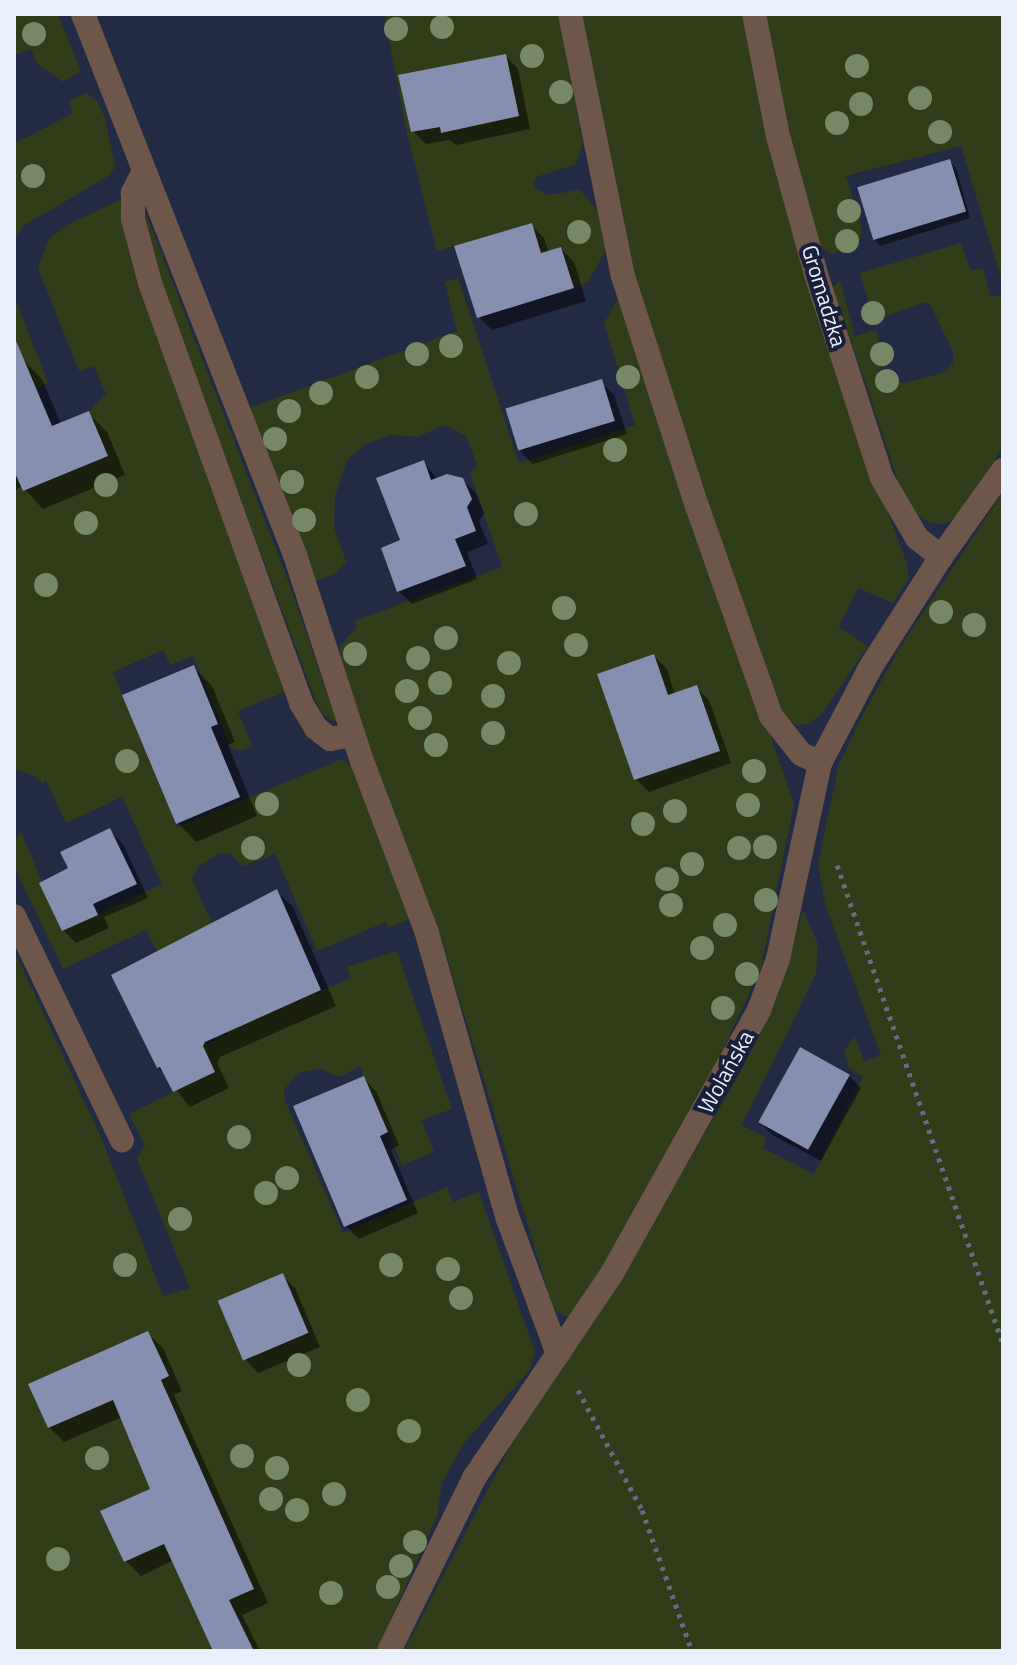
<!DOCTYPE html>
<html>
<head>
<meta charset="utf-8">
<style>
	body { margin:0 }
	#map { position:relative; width:1017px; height:1665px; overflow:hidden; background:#232a44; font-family:"Titillium Web",sans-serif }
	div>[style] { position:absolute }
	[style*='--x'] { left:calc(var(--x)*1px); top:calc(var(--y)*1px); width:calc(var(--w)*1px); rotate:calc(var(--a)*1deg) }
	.green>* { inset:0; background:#313c19 }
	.shadow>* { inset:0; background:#0007 }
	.building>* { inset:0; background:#868faf; transform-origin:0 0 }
	.path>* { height:5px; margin-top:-2.5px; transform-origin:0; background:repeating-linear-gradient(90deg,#656b82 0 4px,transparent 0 10px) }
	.minor>* { height:24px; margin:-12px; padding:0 12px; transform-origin:12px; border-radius:12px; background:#6e574a }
	.trees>* { width:24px; height:24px; margin:-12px; border-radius:50%; background:#768866 }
	span { translate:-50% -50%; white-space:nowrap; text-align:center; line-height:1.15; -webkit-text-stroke:8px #1a2039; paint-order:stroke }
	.street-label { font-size:22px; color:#ebf0fe }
	.frame { position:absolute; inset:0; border:16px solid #ebf0fe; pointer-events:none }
</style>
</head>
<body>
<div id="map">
	<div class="green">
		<i style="clip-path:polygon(14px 14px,58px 14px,81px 71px,63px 82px,37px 64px,31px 49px,14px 55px)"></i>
		<i style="clip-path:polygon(384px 14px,559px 14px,583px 143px,576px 164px,536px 177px,534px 183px,536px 189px,548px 195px,580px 190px,597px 209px,606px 250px,588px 282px,574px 288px,562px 247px,541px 253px,532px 223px,437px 251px,407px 133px)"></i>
		<i style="clip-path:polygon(580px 14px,745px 14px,844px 396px,907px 564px,909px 578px,893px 603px,858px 588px,839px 627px,868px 646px,823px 713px,809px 724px,795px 725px,784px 715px,758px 653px,632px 278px)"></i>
		<i style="clip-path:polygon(765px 14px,1003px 14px,1003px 285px,961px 146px,846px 176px,861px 227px,861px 238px,851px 248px,832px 254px,821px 248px,789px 139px)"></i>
		<i style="clip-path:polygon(86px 93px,98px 102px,105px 118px,115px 167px,110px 175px,25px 225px,14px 238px,14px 144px,73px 113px,69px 101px)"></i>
		<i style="clip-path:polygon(evenodd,122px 199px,285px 692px,238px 711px,252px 746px,240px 751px,231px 748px,193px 656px,170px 665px,163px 650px,113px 672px,177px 827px,342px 759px,355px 769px,409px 919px,388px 928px,386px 922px,317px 951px,275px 854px,243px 866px,229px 853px,218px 854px,198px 867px,192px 878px,195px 886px,255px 1019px,351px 978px,347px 967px,397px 951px,452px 1109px,422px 1120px,434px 1152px,402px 1165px,360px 1067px,339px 1077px,321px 1069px,298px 1073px,284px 1090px,285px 1100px,343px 1233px,447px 1187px,453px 1202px,479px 1192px,535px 1352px,529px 1371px,464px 1443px,442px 1483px,437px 1516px,377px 1651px,14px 1651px,14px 950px,101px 1137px,163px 1296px,190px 1288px,137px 1159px,145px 1145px,129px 1114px,214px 1072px,203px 1047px,227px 1034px,213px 1004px,158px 953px,146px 930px,63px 969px,14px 866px,14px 843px,21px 831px,62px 931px,162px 884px,122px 797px,66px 823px,46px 780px,43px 784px,34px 776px,14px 769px,14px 471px,23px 491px,108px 456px,89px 411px,106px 394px,94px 366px,79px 371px,38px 268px,49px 239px,67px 225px,122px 199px,203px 1472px,254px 1589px,197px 1615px,164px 1544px,100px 1511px,150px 1489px,203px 1472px)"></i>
		<i style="clip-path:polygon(143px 206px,288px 580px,337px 722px,324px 716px,315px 699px,152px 261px)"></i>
		<i style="clip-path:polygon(961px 243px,971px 271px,983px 268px,991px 297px,1003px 294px,1003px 448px,956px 516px,945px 524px,931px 523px,917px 515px,903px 496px,833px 287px,840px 280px,855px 336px,876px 330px,886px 367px,878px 370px,879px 377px,904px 383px,942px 373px,953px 363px,953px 352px,931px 306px,925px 302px,874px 321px,860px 273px)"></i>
		<i style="clip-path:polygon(458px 278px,519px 463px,635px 425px,604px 323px,619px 297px,794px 804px,761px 968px,710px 1077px,576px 1312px,567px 1317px,556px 1311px,549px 1295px,447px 958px,348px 693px,339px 647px,357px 627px,354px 621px,502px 567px,470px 473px,477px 465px,466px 436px,445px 425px,417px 437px,390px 435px,366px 444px,347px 460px,335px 496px,334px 527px,346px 562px,336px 573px,314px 582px,249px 408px,457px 331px,445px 282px)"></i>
		<i style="clip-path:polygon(14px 295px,48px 383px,37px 388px,24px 359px,14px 363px)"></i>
		<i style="clip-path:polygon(1003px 492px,1003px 1651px,404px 1651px,510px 1447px,619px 1281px,742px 1069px,782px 981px,803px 910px,818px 944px,816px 974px,742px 1125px,766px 1138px,763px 1148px,814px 1174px,863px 1077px,849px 1068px,844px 1050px,855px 1037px,864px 1061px,881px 1055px,825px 904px,818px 863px,839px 764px,862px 716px,899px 649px)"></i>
	</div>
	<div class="shadow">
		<i style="clip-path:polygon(506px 56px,518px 69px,530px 129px,456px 145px,450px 140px,426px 144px,413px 131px)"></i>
		<i style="clip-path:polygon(950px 162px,956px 168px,970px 218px,880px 246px,874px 239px)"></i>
		<i style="clip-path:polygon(531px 225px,544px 238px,549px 252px,561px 249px,574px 262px,586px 301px,492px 330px,479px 317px)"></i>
		<i style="clip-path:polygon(24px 361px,42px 379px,61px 424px,88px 413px,107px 432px,125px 475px,43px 509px,22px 486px,14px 490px,14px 365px)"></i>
		<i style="clip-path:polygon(601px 382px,614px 395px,627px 434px,533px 464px,520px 451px)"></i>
		<i style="clip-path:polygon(424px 462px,438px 480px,462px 480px,476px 493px,484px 513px,479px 521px,488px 544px,467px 552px,477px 579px,412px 604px,399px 591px,403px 541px)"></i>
		<i style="clip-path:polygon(654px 656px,667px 669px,675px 695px,696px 687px,709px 700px,731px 763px,649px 792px,636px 779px)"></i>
		<i style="clip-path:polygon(193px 667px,212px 686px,235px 742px,228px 745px,257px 816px,196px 842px,178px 823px)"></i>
		<i style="clip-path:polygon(110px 831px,123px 844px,148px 898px,104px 917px,109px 928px,76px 943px,63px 930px)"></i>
		<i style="clip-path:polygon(277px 892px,293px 907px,336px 1006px,220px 1057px,217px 1063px,229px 1088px,190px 1107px,158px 1067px)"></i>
		<i style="clip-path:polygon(849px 1076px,861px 1088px,821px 1161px,772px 1135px,761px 1123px)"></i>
		<i style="clip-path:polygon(363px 1078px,376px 1091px,399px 1145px,391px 1150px,418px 1213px,359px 1239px,346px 1226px)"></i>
		<i style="clip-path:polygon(282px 1275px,295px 1288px,320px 1347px,258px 1373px,246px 1360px)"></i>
		<i style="clip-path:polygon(148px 1334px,163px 1348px,182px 1391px,174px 1395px,268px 1603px,242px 1615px,260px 1651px,205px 1651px,214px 1647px,174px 1560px,141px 1576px,126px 1561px,153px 1490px,122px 1417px,64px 1442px,49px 1427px)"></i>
	</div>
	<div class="building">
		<i style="clip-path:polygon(506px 54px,519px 116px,441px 133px,440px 127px,411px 132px,398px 75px)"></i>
		<i style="left:950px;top:159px;width:55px;height:97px;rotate:73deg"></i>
		<i style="clip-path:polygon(532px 223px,541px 253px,561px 247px,574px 288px,477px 318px,454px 246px)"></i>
		<i style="clip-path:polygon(14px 336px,52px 426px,89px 411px,108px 456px,23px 491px,14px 471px)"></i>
		<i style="left:602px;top:379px;width:44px;height:101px;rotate:73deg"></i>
		<i style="clip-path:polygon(424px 460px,431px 480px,447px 474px,463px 478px,472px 499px,467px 507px,476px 531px,455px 539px,466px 566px,397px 592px,381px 548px,400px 540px,376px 478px)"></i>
		<i style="clip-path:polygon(654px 654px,668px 695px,697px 685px,720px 751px,634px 780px,597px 674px)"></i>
		<i style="clip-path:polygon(194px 665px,218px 724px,211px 727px,240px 797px,176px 824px,122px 695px)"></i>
		<i style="clip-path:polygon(110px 828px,137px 884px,93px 904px,98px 915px,62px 931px,39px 883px,68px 868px,60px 852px)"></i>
		<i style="clip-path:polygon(277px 889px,321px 990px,205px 1042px,203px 1046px,215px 1072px,173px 1092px,160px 1067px,157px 1068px,111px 975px)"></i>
		<i style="left:800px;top:1047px;width:57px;height:86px;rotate:29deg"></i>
		<i style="clip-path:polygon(364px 1076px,388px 1132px,380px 1136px,407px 1200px,344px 1227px,293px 1106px)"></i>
		<i style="left:283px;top:1273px;width:65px;height:71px;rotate:67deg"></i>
		<i style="clip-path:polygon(148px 1331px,169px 1376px,161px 1380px,254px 1589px,229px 1600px,254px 1651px,213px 1651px,164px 1544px,124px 1562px,100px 1511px,150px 1489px,113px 1400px,48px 1428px,28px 1384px)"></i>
	</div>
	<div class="path">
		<i style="--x:837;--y:865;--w:507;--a:70.89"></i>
		<i style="--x:578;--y:1390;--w:136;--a:61.9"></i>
		<i style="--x:642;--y:1510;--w:150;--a:70.5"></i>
	</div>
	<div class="minor">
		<i style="--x:83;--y:14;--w:581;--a:68.6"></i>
		<i style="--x:295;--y:555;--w:217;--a:72"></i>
		<i style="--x:362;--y:761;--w:181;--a:69.3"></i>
		<i style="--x:426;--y:930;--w:300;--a:74.2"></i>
		<i style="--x:508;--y:1219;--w:144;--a:69.7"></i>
		<i style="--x:570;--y:14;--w:267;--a:78.6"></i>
		<i style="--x:623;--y:276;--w:242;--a:72.2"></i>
		<i style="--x:697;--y:506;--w:223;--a:70.6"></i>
		<i style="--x:771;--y:716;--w:48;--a:51.7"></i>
		<i style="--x:801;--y:754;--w:21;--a:25"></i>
		<i style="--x:754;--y:14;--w:124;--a:78.9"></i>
		<i style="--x:778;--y:136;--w:143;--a:74.6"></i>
		<i style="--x:816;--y:274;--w:214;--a:72.1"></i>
		<i style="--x:882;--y:478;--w:69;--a:59.7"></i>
		<i style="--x:917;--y:538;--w:31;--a:38"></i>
		<i style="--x:144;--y:171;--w:25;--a:117"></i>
		<i style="--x:133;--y:193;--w:26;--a:90"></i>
		<i style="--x:133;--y:219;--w:66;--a:75.1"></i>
		<i style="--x:150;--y:283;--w:446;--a:70.2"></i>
		<i style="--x:301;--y:703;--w:29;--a:59"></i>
		<i style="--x:316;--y:728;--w:18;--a:38"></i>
		<i style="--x:330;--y:739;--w:23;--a:-10"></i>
		<i style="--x:14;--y:916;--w:249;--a:64.3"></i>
		<i style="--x:389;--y:1651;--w:193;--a:-63.8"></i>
		<i style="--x:474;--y:1478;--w:245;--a:-56"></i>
		<i style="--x:611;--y:1275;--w:304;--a:-60.8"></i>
		<i style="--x:759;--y:1010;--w:54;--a:-69.6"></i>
		<i style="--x:778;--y:959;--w:200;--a:-77.9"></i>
		<i style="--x:820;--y:763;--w:107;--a:-62.2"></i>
		<i style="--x:870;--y:668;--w:132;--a:-57.4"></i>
		<i style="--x:941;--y:557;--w:107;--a:-54.5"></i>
	</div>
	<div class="trees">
		<i style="left:442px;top:27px"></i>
		<i style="left:396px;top:29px"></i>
		<i style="left:34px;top:34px"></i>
		<i style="left:532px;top:56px"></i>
		<i style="left:857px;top:66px"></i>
		<i style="left:561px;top:92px"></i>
		<i style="left:920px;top:98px"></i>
		<i style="left:861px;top:104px"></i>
		<i style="left:837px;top:123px"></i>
		<i style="left:940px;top:132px"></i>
		<i style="left:33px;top:176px"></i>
		<i style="left:849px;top:211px"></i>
		<i style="left:579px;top:232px"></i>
		<i style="left:847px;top:241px"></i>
		<i style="left:873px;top:313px"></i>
		<i style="left:451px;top:346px"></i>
		<i style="left:417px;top:354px"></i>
		<i style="left:882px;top:354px"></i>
		<i style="left:367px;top:377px"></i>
		<i style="left:628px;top:377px"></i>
		<i style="left:887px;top:381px"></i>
		<i style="left:321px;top:393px"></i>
		<i style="left:289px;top:411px"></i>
		<i style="left:275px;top:439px"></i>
		<i style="left:615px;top:450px"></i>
		<i style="left:292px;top:482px"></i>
		<i style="left:106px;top:485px"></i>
		<i style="left:526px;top:514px"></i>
		<i style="left:304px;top:520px"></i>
		<i style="left:86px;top:523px"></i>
		<i style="left:46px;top:585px"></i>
		<i style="left:564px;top:608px"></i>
		<i style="left:941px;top:612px"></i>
		<i style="left:974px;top:625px"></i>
		<i style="left:446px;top:638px"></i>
		<i style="left:576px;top:645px"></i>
		<i style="left:355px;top:654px"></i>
		<i style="left:418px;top:658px"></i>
		<i style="left:509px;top:663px"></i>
		<i style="left:440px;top:683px"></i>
		<i style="left:407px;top:691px"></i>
		<i style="left:493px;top:696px"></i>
		<i style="left:420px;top:718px"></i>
		<i style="left:493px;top:733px"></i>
		<i style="left:436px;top:745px"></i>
		<i style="left:127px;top:761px"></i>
		<i style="left:754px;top:771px"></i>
		<i style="left:267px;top:804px"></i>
		<i style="left:748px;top:805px"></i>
		<i style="left:675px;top:811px"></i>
		<i style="left:643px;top:824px"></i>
		<i style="left:765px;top:847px"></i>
		<i style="left:253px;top:848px"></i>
		<i style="left:739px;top:848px"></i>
		<i style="left:692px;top:864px"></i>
		<i style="left:667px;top:879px"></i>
		<i style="left:766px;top:900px"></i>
		<i style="left:671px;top:905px"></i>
		<i style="left:725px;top:925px"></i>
		<i style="left:702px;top:948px"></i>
		<i style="left:747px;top:974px"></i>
		<i style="left:723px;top:1008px"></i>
		<i style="left:239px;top:1137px"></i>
		<i style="left:287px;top:1178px"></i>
		<i style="left:266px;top:1193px"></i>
		<i style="left:180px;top:1219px"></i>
		<i style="left:125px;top:1265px"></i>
		<i style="left:391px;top:1265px"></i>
		<i style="left:448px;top:1269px"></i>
		<i style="left:461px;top:1298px"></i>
		<i style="left:299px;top:1365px"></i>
		<i style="left:358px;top:1400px"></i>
		<i style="left:409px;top:1431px"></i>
		<i style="left:242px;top:1456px"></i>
		<i style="left:97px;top:1458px"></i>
		<i style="left:277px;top:1468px"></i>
		<i style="left:334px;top:1494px"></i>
		<i style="left:271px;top:1499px"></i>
		<i style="left:297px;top:1510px"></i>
		<i style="left:415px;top:1542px"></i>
		<i style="left:58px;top:1559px"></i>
		<i style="left:401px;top:1566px"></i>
		<i style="left:388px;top:1587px"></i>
		<i style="left:331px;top:1593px"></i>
	</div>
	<div class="street-label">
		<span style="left:824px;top:296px;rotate:73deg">Gromadzka</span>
		<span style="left:726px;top:1072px;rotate:-61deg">Wolańska</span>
	</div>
	<div class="frame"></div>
</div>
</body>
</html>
